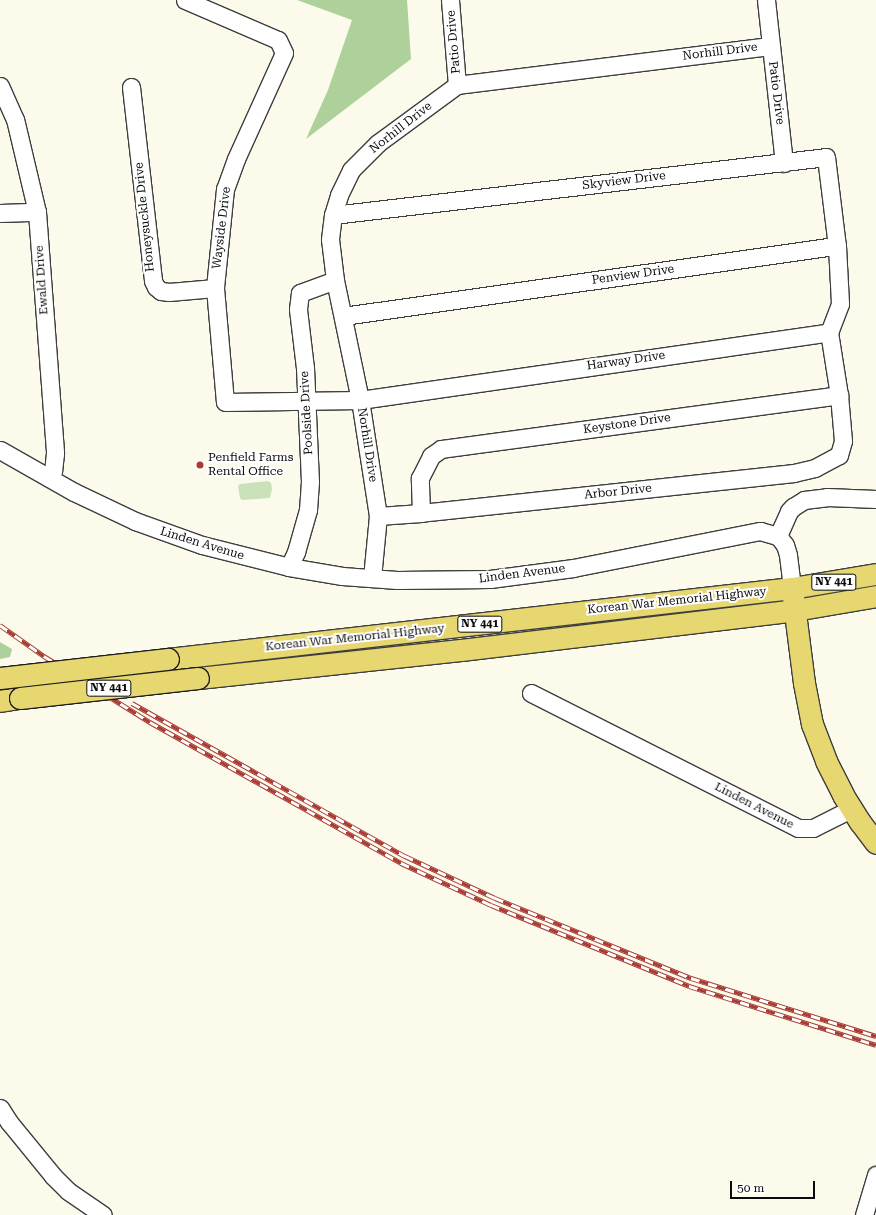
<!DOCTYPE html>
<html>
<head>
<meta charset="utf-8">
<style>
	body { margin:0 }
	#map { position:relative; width:876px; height:1215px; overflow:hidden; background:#fcfbeb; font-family:"Roboto Serif",serif }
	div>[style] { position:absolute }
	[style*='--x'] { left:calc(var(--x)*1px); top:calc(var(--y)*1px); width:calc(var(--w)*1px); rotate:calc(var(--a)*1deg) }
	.green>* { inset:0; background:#cae2b9 }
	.forest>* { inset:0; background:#aed19b }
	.roads { filter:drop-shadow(1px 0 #3e3e3e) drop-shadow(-1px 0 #3e3e3e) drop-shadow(0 1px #3e3e3e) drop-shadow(0 -1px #3e3e3e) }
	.minor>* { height:17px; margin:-8.5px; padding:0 8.5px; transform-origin:8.5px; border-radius:8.5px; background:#fff }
	.major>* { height:21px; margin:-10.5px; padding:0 10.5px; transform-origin:10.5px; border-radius:10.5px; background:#e7d770 }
	.rail>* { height:4.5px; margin-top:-2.25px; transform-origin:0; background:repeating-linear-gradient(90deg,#fff 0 9px,#a93b35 0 18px); box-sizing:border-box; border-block:1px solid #a93b35 }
	.bridges { filter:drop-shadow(1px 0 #1c1c1c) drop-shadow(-1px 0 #1c1c1c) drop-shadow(0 1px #1c1c1c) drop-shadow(0 -1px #1c1c1c) }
	.major-bridge>* { height:21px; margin:-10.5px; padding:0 10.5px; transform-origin:10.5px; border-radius:10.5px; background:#e7d770 }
	.dots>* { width:11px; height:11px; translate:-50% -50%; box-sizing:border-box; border:2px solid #fff; border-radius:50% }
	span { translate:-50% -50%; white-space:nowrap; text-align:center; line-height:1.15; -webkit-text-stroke:4px #fff; paint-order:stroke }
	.shield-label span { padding:1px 3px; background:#fff; border:1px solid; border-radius:3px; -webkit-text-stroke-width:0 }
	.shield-label { font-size:11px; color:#0b0b0b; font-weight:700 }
	.street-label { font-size:12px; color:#0b0b0b }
	.poi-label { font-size:12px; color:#0b0b0b }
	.left { translate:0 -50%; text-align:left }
	.scale { position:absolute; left:730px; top:1181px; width:85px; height:18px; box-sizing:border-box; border:2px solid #0b0b0b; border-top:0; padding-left:5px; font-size:12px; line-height:14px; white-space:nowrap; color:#0b0b0b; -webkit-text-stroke:3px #fff; paint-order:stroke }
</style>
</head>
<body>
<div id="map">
	<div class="green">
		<i style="clip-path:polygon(268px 481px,271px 483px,272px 489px,270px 498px,242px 500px,240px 498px,238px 486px,240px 484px)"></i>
	</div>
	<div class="forest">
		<i style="clip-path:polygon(297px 0,407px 0,411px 59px,306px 139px,328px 90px,352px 20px)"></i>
		<i style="clip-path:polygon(0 642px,12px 649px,10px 657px,0 659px)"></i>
	</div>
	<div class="roads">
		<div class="minor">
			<i style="--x:185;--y:0;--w:101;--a:23.3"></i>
			<i style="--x:278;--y:40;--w:14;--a:65"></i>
			<i style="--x:284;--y:53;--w:116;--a:114.4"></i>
			<i style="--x:236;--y:159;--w:32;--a:110"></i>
			<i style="--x:225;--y:189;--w:100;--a:95.8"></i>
			<i style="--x:215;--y:288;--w:114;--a:85"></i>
			<i style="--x:225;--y:402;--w:135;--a:-0.8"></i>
			<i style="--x:360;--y:400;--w:474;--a:-8.2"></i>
			<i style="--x:450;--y:0;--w:85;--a:85.3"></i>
			<i style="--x:766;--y:0;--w:164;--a:83.7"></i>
			<i style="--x:0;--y:86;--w:36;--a:66"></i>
			<i style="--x:15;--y:119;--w:96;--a:76.7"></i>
			<i style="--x:37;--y:212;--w:242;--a:85.7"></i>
			<i style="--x:55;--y:453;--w:18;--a:96"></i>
			<i style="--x:53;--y:471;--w:8;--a:120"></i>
			<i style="--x:131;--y:87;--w:195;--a:83.5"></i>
			<i style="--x:153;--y:281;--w:7;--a:63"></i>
			<i style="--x:156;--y:287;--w:6;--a:39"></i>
			<i style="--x:161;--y:291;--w:8;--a:7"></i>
			<i style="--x:169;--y:292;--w:46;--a:-5"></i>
			<i style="--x:0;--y:213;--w:37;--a:-2"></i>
			<i style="--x:333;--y:215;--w:496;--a:-6.7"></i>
			<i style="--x:826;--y:157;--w:90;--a:83"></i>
			<i style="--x:837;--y:246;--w:58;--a:87"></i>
			<i style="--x:840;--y:304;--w:30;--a:111"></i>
			<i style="--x:829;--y:332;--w:64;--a:81"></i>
			<i style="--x:839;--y:395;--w:46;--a:85"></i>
			<i style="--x:843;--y:441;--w:15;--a:106"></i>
			<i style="--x:839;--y:455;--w:27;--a:152"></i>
			<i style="--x:815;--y:468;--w:22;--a:167"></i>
			<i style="--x:794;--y:473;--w:375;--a:173.9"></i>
			<i style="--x:421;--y:513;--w:43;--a:176"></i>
			<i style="--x:343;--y:316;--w:499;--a:-8.1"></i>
			<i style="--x:0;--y:450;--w:85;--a:29.6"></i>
			<i style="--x:74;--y:492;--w:68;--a:25.4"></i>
			<i style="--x:135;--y:521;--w:71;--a:19.7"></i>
			<i style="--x:202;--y:545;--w:90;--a:14.2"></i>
			<i style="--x:289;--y:567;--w:54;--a:9.6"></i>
			<i style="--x:342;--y:576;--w:55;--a:4.2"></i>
			<i style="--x:397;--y:580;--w:93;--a:-0.6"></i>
			<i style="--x:490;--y:579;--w:84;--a:-7.5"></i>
			<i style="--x:573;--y:568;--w:191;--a:-11.2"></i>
			<i style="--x:760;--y:531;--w:19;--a:16"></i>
			<i style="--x:778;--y:536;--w:11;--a:52"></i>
			<i style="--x:785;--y:545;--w:10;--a:73"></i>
			<i style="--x:788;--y:555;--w:33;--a:83"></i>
			<i style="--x:421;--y:513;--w:35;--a:-92"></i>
			<i style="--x:420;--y:478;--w:25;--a:-63"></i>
			<i style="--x:431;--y:456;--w:12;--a:-35"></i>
			<i style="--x:441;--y:449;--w:402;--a:-7.7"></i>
			<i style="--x:778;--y:536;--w:27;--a:-66"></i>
			<i style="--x:789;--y:511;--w:6;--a:-45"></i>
			<i style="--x:793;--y:507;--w:13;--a:-32"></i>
			<i style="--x:804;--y:500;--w:23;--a:-7"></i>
			<i style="--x:827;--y:497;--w:49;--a:2.3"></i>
			<i style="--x:289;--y:567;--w:17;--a:-65"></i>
			<i style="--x:296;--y:552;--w:44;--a:-74.1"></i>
			<i style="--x:308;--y:510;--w:28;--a:-86"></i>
			<i style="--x:310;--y:482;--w:114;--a:-92.5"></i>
			<i style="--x:305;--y:368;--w:59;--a:-96.8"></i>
			<i style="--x:298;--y:309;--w:16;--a:-83"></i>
			<i style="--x:300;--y:293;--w:37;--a:-20"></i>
			<i style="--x:372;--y:578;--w:62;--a:-84.5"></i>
			<i style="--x:378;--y:516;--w:117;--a:-98.8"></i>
			<i style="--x:360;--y:400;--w:123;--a:-101.8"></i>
			<i style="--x:335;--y:280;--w:41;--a:-97"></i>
			<i style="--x:330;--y:239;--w:24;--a:-83"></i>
			<i style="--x:333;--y:215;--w:21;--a:-73"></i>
			<i style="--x:339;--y:195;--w:28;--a:-64"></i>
			<i style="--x:351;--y:170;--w:38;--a:-45"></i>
			<i style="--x:378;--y:143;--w:98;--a:-36.3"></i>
			<i style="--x:457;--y:85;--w:315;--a:-7.1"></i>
			<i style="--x:531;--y:693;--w:299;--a:26.8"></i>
			<i style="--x:798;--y:828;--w:15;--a:0"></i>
			<i style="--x:813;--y:828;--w:42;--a:-26.6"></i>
			<i style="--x:0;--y:1108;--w:17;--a:57"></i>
			<i style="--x:9;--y:1122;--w:70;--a:50.8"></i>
			<i style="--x:53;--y:1176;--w:21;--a:45"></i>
			<i style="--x:68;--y:1191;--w:42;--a:34.4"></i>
			<i style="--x:864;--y:1215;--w:42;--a:-73.3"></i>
		</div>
		<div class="major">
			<i style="--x:793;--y:597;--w:87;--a:82.7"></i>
			<i style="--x:804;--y:683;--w:42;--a:79"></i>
			<i style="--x:812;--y:724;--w:40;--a:69"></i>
			<i style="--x:826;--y:761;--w:38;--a:63"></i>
			<i style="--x:843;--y:795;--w:32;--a:58"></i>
			<i style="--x:860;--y:822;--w:26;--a:53"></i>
			<i style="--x:168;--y:659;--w:628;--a:-6.49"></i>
			<i style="--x:792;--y:588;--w:85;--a:-9.5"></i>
			<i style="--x:198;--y:678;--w:264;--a:-6.1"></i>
			<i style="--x:461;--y:650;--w:336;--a:-6.8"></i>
			<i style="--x:795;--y:610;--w:82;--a:-9.8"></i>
			<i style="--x:0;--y:701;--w:20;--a:-9"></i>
		</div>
	</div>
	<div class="rail">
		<i style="--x:0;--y:625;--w:54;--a:35.2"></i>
		<i style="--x:44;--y:656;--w:125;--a:31.9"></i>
		<i style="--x:150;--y:722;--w:288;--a:29.3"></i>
		<i style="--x:401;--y:863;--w:99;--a:25"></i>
		<i style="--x:491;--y:905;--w:214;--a:22.2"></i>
		<i style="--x:689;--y:986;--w:196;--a:17.5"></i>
		<i style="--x:132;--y:703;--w:313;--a:29.3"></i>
		<i style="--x:405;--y:856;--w:99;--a:25"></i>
		<i style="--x:495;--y:898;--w:212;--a:22.2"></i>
		<i style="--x:691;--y:978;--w:194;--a:17.4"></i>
	</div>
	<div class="bridges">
		<div class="major-bridge">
			<i style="--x:0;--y:678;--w:169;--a:-6.5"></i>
			<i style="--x:20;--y:698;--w:179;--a:-6.4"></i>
		</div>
	</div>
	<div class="dots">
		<i style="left:200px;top:465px;background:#a93b35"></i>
	</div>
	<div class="shield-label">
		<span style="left:834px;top:582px">NY 441</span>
		<span style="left:480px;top:624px">NY 441</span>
		<span style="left:109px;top:688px">NY 441</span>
	</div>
	<div class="street-label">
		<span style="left:454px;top:42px;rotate:-95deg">Patio Drive</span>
		<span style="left:720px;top:52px;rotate:-7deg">Norhill Drive</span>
		<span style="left:776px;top:93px;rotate:83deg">Patio Drive</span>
		<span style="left:401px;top:128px;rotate:-38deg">Norhill Drive</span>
		<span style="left:624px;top:181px;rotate:-7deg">Skyview Drive</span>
		<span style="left:145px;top:217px;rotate:-96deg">Honeysuckle Drive</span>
		<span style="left:222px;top:228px;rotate:-83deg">Wayside Drive</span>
		<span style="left:633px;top:275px;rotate:-8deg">Penview Drive</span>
		<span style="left:42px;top:280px;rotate:-94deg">Ewald Drive</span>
		<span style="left:626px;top:361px;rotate:-8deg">Harway Drive</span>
		<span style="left:307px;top:413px;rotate:-93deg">Poolside Drive</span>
		<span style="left:627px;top:424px;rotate:-8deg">Keystone Drive</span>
		<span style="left:367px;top:445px;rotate:81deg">Norhill Drive</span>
		<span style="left:618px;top:492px;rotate:-6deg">Arbor Drive</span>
		<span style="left:202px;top:544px;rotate:17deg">Linden Avenue</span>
		<span style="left:522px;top:574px;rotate:-7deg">Linden Avenue</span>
		<span style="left:677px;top:601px;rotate:-6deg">Korean War Memorial Highway</span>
		<span style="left:355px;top:638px;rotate:-6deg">Korean War Memorial Highway</span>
		<span style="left:754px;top:806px;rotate:27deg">Linden Avenue</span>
	</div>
	<div class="poi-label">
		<span class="left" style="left:208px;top:465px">Penfield Farms<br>Rental Office</span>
	</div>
	<div class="scale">50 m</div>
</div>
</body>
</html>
